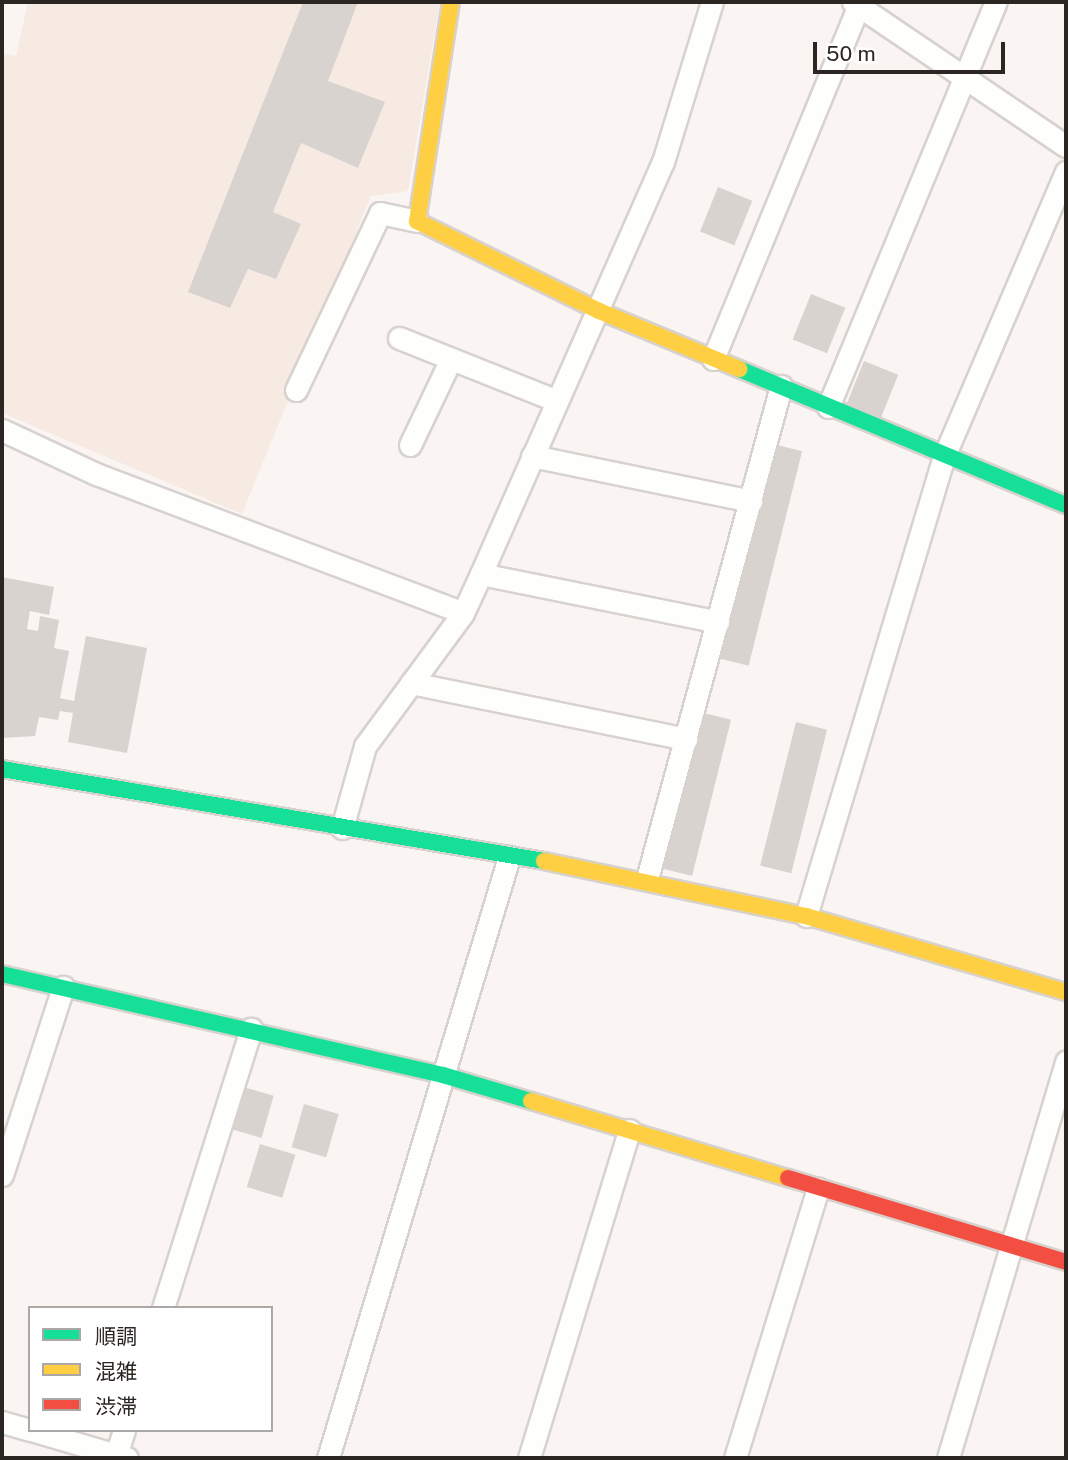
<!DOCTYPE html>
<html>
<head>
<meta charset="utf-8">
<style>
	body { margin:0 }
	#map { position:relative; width:1068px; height:1460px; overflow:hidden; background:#faf5f2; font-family:"Public Sans","Noto Sans JP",sans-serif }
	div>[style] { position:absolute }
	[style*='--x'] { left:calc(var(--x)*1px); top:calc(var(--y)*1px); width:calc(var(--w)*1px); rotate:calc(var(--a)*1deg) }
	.built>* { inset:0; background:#f7eae2 }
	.building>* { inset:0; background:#d9d3d0; transform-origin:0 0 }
	.roads { filter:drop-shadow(2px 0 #d8d2ce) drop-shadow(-2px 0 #d8d2ce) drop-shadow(0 2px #d8d2ce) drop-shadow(0 -2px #d8d2ce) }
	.street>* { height:21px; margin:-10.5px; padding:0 10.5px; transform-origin:10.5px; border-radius:10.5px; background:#fefefd }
	.fast>* { height:16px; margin:-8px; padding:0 8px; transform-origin:8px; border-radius:8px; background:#16e098 }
	.slow>* { height:16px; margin:-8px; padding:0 8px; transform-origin:8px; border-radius:8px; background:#ffcf43 }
	.jam>* { height:16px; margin:-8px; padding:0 8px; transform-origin:8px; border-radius:8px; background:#f24e42 }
	span { translate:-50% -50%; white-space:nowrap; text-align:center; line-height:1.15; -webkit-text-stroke:5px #fff; paint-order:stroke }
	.frame { position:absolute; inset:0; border:4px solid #2c2623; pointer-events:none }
	.legend { position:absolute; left:28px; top:1306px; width:245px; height:126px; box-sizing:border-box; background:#fff; border:2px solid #aba8a7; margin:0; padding:9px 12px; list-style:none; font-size:21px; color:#2c2623 }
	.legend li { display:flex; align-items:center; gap:14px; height:35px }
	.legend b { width:35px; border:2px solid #aba8a7 }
	.scale { position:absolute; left:813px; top:42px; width:192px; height:32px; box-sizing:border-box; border:4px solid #2c2623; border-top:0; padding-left:9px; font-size:21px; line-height:24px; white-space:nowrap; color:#2c2623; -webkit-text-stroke:5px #fff; paint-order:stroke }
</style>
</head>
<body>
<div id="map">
	<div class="built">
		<i style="clip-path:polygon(28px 2px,440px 2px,408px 191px,371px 196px,242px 514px,2px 413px,2px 54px,16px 56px)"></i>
	</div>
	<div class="building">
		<i style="clip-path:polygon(303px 2px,358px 2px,328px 81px,385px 102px,358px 168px,301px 143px,273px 212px,301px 224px,276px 279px,248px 269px,230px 308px,188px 292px)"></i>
		<i style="left:718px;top:187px;width:37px;height:48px;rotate:22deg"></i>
		<i style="left:811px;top:294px;width:37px;height:49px;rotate:22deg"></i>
		<i style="left:864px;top:361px;width:37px;height:48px;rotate:22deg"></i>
		<i style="left:773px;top:444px;width:30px;height:221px;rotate:14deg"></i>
		<i style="clip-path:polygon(2px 577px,54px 587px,49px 615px,30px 611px,27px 629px,38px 631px,40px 616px,59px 620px,54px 648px,69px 651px,60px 698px,74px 701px,86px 636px,147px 648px,127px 753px,68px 742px,73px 713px,60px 711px,58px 720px,39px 717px,35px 736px,2px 738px)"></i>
		<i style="left:700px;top:712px;width:32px;height:161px;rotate:14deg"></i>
		<i style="left:796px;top:722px;width:32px;height:148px;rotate:14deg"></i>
		<i style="left:240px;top:1086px;width:35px;height:44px;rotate:16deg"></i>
		<i style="left:304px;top:1104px;width:36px;height:45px;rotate:16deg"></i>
		<i style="left:260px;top:1144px;width:37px;height:45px;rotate:17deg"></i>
	</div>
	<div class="roads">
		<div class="street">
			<i style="--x:853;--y:2;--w:257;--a:34.1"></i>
			<i style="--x:399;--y:338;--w:168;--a:21.7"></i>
			<i style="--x:713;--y:359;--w:386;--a:-67.6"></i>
			<i style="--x:296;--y:390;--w:196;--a:-64.6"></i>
			<i style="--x:380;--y:213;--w:38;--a:12"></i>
			<i style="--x:828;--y:407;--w:438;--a:-67.5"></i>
			<i style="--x:2;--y:430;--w:104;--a:25.1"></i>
			<i style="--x:96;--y:474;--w:392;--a:20.7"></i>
			<i style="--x:410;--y:445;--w:95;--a:-64.5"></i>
			<i style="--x:532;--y:456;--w:224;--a:11.6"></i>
			<i style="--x:481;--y:574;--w:242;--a:11.4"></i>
			<i style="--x:411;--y:683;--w:281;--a:11.5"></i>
			<i style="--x:342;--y:828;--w:85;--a:-74.3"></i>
			<i style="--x:365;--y:746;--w:165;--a:-53.6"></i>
			<i style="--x:463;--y:613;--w:43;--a:-65.2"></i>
			<i style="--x:481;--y:574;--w:450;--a:-66.2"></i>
			<i style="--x:663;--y:162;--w:167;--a:-73"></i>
			<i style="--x:647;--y:879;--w:511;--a:-74.79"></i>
			<i style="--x:806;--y:916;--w:482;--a:-73.3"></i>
			<i style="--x:945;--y:454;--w:307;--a:-66.8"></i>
			<i style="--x:2;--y:1175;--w:198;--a:-72"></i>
			<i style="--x:163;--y:1308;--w:293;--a:-72.5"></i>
			<i style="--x:2;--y:1422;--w:29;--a:16"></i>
			<i style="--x:31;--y:1430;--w:100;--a:16.3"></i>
			<i style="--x:116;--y:1455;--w:26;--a:-72"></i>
			<i style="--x:328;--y:1458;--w:628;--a:-73.24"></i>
			<i style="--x:529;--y:1458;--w:343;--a:-73"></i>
			<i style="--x:735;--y:1458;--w:282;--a:-72.9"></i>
			<i style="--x:948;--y:1458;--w:414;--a:-73.4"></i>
		</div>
		<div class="fast">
			<i style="--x:739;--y:369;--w:354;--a:22.6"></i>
			<i style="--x:2;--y:769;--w:550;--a:9.63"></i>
			<i style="--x:2;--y:974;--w:452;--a:12.9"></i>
			<i style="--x:443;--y:1075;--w:92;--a:16.5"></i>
		</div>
		<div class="slow">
			<i style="--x:451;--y:2;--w:222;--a:98.8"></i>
			<i style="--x:417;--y:221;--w:203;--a:26.3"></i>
			<i style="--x:599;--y:311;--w:152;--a:22.5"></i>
			<i style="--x:544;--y:861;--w:268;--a:11.9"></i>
			<i style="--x:806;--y:916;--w:271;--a:16.3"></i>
			<i style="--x:531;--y:1101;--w:268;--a:16.7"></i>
		</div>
		<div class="jam">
			<i style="--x:788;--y:1178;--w:290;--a:16.8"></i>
		</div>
	</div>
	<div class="frame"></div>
	<ul class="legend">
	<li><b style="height:9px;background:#16e098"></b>順調</li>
	<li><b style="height:9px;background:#ffcf43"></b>混雑</li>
	<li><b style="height:9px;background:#f24e42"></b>渋滞</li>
	</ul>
	<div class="scale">50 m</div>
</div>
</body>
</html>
